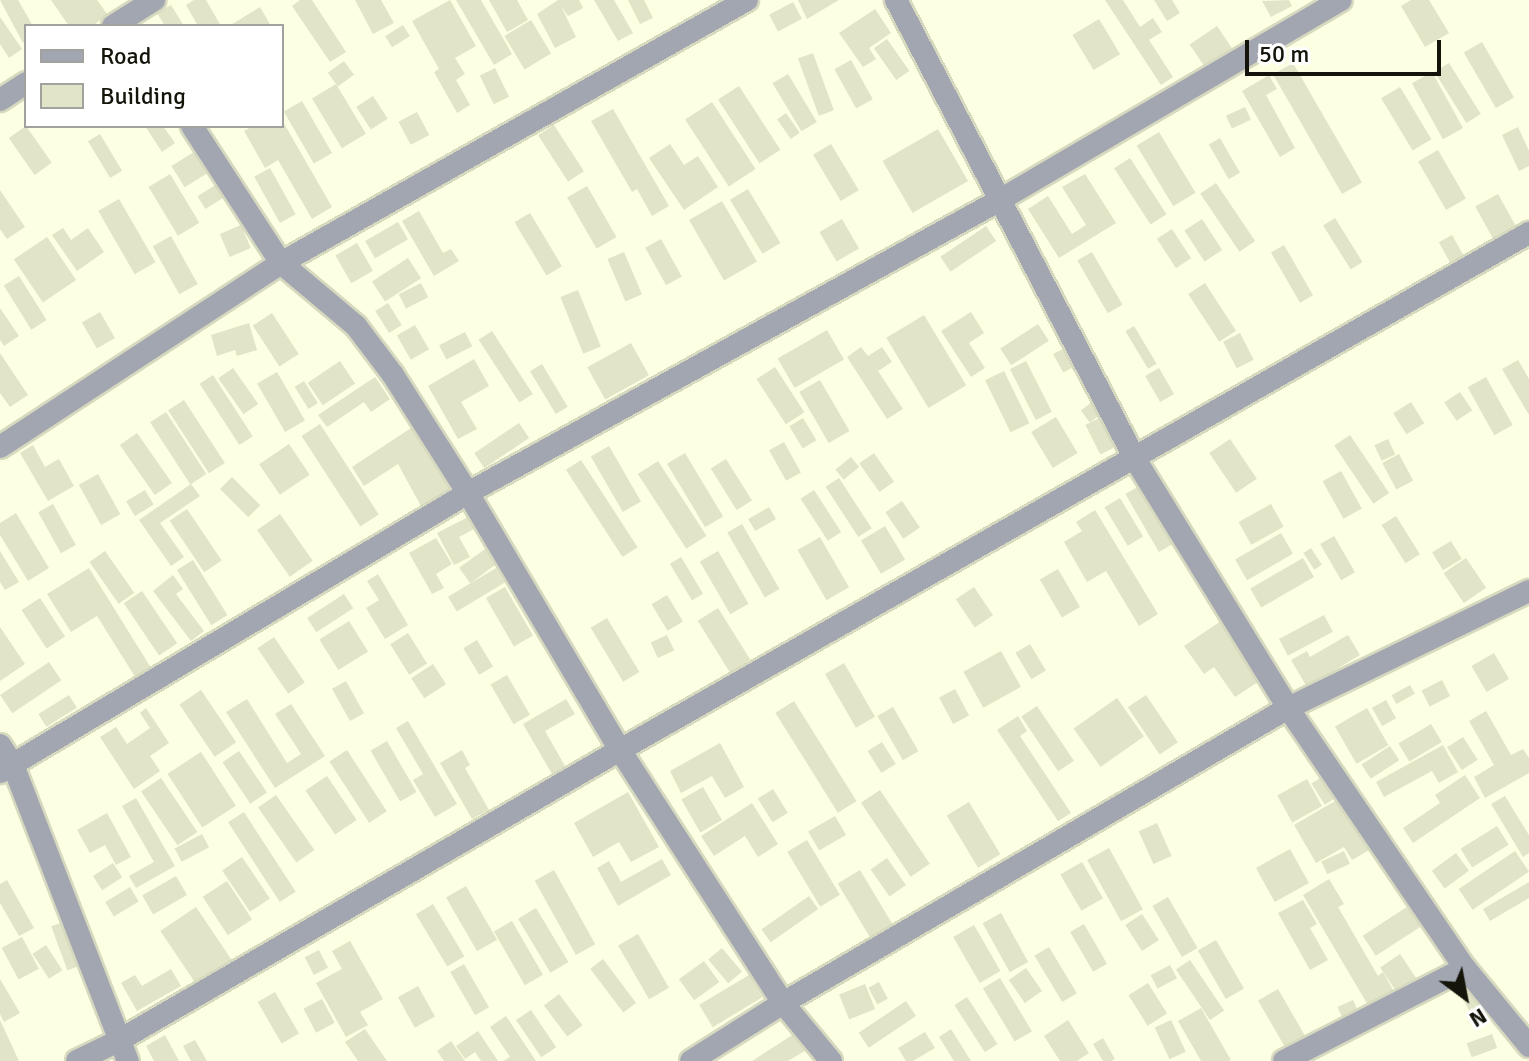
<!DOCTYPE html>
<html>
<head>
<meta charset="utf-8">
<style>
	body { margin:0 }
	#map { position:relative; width:1529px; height:1061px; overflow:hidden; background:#fcffe1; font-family:Signika,sans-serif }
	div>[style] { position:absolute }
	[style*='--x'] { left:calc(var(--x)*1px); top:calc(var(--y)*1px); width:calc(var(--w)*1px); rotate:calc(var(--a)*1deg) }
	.building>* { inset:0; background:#e1e4c7; transform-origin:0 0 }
	.roads { filter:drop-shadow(2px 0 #d7d9bf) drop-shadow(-2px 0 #d7d9bf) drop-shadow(0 2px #d7d9bf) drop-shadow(0 -2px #d7d9bf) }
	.minor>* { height:22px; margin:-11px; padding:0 11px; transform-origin:11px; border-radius:11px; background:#a2a6b1 }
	span { translate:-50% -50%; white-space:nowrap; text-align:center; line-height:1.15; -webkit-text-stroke:7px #fff; paint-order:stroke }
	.legend { position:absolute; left:24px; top:24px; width:260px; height:104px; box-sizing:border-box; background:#fff; border:2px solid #a1a19d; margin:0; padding:10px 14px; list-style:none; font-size:24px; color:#14140a }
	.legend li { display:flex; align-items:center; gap:16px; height:40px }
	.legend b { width:40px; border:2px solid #a1a19d }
	.north { position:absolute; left:1425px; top:957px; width:80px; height:80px; -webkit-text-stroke:6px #fff; paint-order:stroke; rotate:148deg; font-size:22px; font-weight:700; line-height:32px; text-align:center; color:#14140a }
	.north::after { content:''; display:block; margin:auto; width:28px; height:36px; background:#14140a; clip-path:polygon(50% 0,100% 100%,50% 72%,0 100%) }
	.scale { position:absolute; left:1245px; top:40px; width:196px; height:36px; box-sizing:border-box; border:4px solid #14140a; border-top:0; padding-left:10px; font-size:24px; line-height:28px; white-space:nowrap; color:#14140a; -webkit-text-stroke:6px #fff; paint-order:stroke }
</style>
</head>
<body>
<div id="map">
	<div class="building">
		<i style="clip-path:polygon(0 0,18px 0,33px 26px,26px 26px,26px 41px,23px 43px)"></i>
		<i style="clip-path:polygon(51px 0,97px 0,108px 15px,92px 26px,69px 26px)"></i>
		<i style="clip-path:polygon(194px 0,206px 0,221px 26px,198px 26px,186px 5px)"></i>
		<i style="clip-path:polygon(300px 0,312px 0,346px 52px,330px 62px,292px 6px)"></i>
		<i style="clip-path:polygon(355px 0,381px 0,394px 23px,373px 34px)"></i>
		<i style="clip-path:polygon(450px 0,476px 46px,455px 58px,465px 74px,456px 80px,470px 105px,457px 113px,434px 72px,439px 69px,412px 21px)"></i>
		<i style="clip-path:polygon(456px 0,481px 0,512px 54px,494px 65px)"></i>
		<i style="clip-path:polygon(489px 0,517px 0,528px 20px,507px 32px)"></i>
		<i style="clip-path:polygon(558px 0,579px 0,583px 8px,568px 16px,561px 6px,576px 37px,555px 48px,537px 14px)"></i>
		<i style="clip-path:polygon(594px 0,614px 0,633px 33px,618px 41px)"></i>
		<i style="clip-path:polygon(628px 0,644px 0,653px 18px,640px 24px)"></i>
		<i style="clip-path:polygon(798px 0,839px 0,807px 19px)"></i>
		<i style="clip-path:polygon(1105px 0,1123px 0,1140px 27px,1153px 18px,1162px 32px,1149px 40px,1173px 77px,1161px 85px)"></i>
		<i style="clip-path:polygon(1154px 0,1172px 0,1180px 13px,1167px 21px)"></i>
		<i style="clip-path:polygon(1289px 0,1292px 6px,1271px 17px,1262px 1px)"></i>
		<i style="clip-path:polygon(1411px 0,1429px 0,1449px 33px,1425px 47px,1401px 6px)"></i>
		<i style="left:793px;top:2px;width:19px;height:27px;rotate:62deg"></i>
		<i style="clip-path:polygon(171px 5px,184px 26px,165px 26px,157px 13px)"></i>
		<i style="clip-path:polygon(260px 7px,271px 26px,229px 26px)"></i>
		<i style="clip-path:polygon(875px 9px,891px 33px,869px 48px,876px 59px,863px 67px,839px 33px)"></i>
		<i style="clip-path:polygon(0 17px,22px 49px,9px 58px,0 44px)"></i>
		<i style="left:1099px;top:19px;width:41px;height:31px;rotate:59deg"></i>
		<i style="left:531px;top:20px;width:39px;height:31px;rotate:59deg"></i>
		<i style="left:403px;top:25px;width:13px;height:21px;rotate:58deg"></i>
		<i style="left:1217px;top:26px;width:29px;height:33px;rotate:56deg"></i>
		<i style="left:887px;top:39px;width:39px;height:16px;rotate:55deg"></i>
		<i style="left:1482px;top:42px;width:64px;height:21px;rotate:60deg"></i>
		<i style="left:813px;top:53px;width:61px;height:16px;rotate:70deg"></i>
		<i style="left:851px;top:60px;width:45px;height:19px;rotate:61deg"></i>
		<i style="left:344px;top:61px;width:17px;height:20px;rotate:54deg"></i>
		<i style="left:1293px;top:63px;width:138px;height:23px;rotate:60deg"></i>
		<i style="left:1449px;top:63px;width:60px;height:17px;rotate:58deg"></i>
		<i style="left:495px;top:68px;width:32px;height:17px;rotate:64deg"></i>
		<i style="left:1432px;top:72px;width:64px;height:23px;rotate:61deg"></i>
		<i style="left:788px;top:74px;width:56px;height:18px;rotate:59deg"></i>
		<i style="clip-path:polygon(1269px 75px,1277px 89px,1266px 95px,1295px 148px,1280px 157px,1242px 91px)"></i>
		<i style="left:336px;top:84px;width:58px;height:28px;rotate:59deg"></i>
		<i style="left:739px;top:86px;width:76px;height:25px;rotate:57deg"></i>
		<i style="left:1400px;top:87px;width:61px;height:22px;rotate:59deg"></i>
		<i style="left:373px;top:96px;width:27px;height:20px;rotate:57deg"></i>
		<i style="left:302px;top:101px;width:60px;height:21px;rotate:60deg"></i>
		<i style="left:712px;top:102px;width:80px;height:32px;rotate:57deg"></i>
		<i style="left:1245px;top:107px;width:14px;height:21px;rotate:65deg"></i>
		<i style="clip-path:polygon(613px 109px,669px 206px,652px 216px,637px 189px,632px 192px,591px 121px)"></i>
		<i style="left:417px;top:112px;width:26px;height:21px;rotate:62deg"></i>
		<i style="left:786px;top:113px;width:24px;height:11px;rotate:55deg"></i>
		<i style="clip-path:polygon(282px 120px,332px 207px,312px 219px,278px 160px,265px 168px,244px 131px,253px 126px,282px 126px)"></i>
		<i style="left:554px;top:125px;width:55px;height:19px;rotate:57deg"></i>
		<i style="left:26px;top:126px;width:45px;height:21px;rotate:55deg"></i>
		<i style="clip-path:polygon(145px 126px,163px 126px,175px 143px,162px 152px)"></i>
		<i style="clip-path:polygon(1518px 127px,1529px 151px,1529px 166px,1519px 171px,1502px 135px)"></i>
		<i style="left:938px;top:129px;width:60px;height:64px;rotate:60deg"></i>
		<i style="left:1159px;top:132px;width:71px;height:26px;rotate:59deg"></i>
		<i style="left:100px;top:134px;width:43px;height:14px;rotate:59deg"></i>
		<i style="left:1220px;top:138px;width:40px;height:13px;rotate:60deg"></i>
		<i style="clip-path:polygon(670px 144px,684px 165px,698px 156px,718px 187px,684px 210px,649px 158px)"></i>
		<i style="left:831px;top:144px;width:54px;height:21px;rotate:59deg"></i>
		<i style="left:202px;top:147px;width:25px;height:36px;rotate:58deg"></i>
		<i style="left:1438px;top:150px;width:56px;height:23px;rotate:60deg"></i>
		<i style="left:1130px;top:158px;width:67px;height:19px;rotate:57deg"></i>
		<i style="left:270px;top:168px;width:53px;height:18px;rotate:61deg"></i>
		<i style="left:170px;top:174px;width:57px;height:25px;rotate:59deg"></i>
		<i style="clip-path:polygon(1085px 174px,1116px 223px,1059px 258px,1028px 209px,1048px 196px,1072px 234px,1086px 225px,1062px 187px)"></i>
		<i style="left:1216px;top:183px;width:70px;height:19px;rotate:56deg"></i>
		<i style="left:217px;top:184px;width:15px;height:23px;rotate:58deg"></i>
		<i style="left:587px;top:186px;width:59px;height:23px;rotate:60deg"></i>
		<i style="left:748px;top:189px;width:63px;height:21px;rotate:59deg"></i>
		<i style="clip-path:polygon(0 190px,25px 227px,7px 239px,0 229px)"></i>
		<i style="left:1498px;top:194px;width:37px;height:26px;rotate:61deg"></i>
		<i style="left:119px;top:199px;width:73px;height:24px;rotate:60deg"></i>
		<i style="left:722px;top:201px;width:70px;height:38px;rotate:60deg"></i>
		<i style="clip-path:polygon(419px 211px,443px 253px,451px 249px,459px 261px,434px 276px,402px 221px)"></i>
		<i style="left:530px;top:213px;width:62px;height:18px;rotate:59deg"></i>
		<i style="left:1335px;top:218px;width:52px;height:14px;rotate:58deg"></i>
		<i style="left:842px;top:219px;width:34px;height:26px;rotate:60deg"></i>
		<i style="left:1202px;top:219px;width:37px;height:21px;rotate:57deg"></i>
		<i style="left:398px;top:222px;width:20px;height:38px;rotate:60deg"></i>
		<i style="left:241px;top:225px;width:25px;height:23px;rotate:67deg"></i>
		<i style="left:986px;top:226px;width:18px;height:55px;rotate:56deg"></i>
		<i style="clip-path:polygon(63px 228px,71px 240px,88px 228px,104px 252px,77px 271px,52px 235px)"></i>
		<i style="left:1172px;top:229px;width:35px;height:18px;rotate:57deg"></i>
		<i style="left:1452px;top:235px;width:23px;height:15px;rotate:61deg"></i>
		<i style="left:171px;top:236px;width:55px;height:21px;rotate:61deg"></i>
		<i style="left:47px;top:237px;width:52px;height:40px;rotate:56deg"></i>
		<i style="left:661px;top:239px;width:43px;height:18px;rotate:61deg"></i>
		<i style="left:357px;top:243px;width:32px;height:25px;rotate:60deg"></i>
		<i style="left:1284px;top:245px;width:58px;height:15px;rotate:60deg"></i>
		<i style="left:624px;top:252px;width:46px;height:18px;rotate:67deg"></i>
		<i style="left:1092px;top:252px;width:61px;height:17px;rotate:60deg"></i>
		<i style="left:408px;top:258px;width:24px;height:43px;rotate:57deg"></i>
		<i style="left:19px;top:276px;width:52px;height:18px;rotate:58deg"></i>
		<i style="left:421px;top:283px;width:16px;height:25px;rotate:63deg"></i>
		<i style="left:1205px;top:283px;width:57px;height:20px;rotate:57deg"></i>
		<i style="left:578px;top:290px;width:61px;height:19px;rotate:68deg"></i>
		<i style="left:388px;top:303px;width:26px;height:15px;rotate:58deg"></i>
		<i style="clip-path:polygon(0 308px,19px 336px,4px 346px,0 340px)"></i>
		<i style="left:100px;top:312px;width:30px;height:21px;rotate:60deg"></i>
		<i style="clip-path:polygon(971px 312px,984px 333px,969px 343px,985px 368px,971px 377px,941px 331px)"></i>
		<i style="left:272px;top:313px;width:49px;height:23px;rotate:57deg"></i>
		<i style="left:924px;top:315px;width:82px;height:44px;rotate:59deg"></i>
		<i style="clip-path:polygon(249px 323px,257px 350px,237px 356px,235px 350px,217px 356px,211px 335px)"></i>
		<i style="left:1038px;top:324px;width:20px;height:45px;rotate:57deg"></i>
		<i style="left:415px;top:325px;width:28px;height:21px;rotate:60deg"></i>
		<i style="left:1134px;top:326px;width:44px;height:10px;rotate:59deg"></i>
		<i style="left:827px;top:330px;width:34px;height:57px;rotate:60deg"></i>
		<i style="left:492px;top:331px;width:75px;height:16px;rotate:57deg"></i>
		<i style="left:465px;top:332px;width:16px;height:29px;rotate:63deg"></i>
		<i style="left:1240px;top:333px;width:30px;height:19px;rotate:63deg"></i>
		<i style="left:631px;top:343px;width:37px;height:50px;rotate:61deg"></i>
		<i style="left:1068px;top:346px;width:21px;height:17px;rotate:61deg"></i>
		<i style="clip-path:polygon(861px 347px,868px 356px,882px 347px,892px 362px,878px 371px,903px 409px,887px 419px,847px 357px)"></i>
		<i style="clip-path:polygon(0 353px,28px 395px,10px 407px,0 393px)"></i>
		<i style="clip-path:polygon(474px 359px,489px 386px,461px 402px,477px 429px,458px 439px,428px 386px)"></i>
		<i style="clip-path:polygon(1518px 360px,1529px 379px,1529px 415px,1502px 369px)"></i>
		<i style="left:340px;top:361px;width:27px;height:39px;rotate:56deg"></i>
		<i style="left:1026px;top:361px;width:57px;height:18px;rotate:63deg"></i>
		<i style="left:542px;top:364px;width:50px;height:14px;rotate:59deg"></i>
		<i style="left:775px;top:367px;width:54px;height:22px;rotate:57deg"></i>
		<i style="left:233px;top:368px;width:44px;height:18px;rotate:55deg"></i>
		<i style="left:1159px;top:368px;width:30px;height:16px;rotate:60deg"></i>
		<i style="left:1004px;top:371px;width:58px;height:21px;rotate:64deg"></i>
		<i style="left:277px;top:372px;width:56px;height:23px;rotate:60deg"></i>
		<i style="left:213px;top:375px;width:73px;height:16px;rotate:57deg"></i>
		<i style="clip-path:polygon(375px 377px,390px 399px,371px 412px,364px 402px,327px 427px,318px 415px)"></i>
		<i style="left:1486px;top:377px;width:55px;height:21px;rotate:61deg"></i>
		<i style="left:820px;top:380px;width:59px;height:24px;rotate:60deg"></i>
		<i style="left:304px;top:381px;width:26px;height:11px;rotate:58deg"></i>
		<i style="left:1460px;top:392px;width:22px;height:19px;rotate:56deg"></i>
		<i style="left:1096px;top:399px;width:15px;height:19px;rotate:53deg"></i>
		<i style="left:184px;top:400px;width:75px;height:19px;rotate:57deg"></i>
		<i style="left:1411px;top:402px;width:25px;height:21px;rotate:58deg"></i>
		<i style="left:166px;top:412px;width:74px;height:19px;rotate:57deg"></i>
		<i style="left:1105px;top:415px;width:33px;height:22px;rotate:63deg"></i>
		<i style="left:1056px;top:417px;width:42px;height:29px;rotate:59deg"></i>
		<i style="left:803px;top:418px;width:26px;height:16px;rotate:59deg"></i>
		<i style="left:519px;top:423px;width:18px;height:54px;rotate:56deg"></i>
		<i style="left:320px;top:424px;width:108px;height:22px;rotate:57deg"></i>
		<i style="clip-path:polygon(411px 428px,451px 489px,422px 508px,398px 464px,364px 486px,352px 467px)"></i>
		<i style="left:137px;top:433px;width:61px;height:21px;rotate:55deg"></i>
		<i style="left:1350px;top:435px;width:70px;height:19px;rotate:56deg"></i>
		<i style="left:1230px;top:439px;width:48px;height:25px;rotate:56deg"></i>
		<i style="left:1388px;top:439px;width:17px;height:15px;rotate:65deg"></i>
		<i style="left:784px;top:442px;width:35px;height:17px;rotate:61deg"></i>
		<i style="left:289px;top:444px;width:37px;height:36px;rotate:56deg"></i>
		<i style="clip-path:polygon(33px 445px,45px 467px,59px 459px,74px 486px,48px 501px,20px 453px)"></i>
		<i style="left:609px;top:446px;width:64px;height:21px;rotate:60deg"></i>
		<i style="left:685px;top:453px;width:74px;height:21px;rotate:59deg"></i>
		<i style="left:874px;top:453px;width:35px;height:18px;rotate:55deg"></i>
		<i style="left:1399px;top:454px;width:30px;height:19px;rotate:62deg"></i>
		<i style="left:851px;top:457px;width:13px;height:20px;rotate:51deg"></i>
		<i style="left:726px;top:459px;width:49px;height:18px;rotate:58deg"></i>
		<i style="left:581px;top:460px;width:104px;height:18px;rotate:57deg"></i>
		<i style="left:658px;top:461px;width:89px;height:24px;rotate:57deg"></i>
		<i style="left:1341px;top:471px;width:43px;height:21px;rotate:61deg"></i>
		<i style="left:98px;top:474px;width:46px;height:22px;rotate:61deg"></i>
		<i style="left:232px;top:477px;width:40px;height:17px;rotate:45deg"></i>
		<i style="left:839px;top:478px;width:60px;height:16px;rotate:57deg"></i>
		<i style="clip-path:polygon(191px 484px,200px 496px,160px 523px,184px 557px,171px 566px,139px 520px)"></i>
		<i style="left:1141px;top:485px;width:67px;height:18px;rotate:60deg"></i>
		<i style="left:145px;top:490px;width:17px;height:22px;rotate:59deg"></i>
		<i style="left:814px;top:490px;width:50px;height:16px;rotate:57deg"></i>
		<i style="left:1120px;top:498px;width:45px;height:18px;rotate:59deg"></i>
		<i style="left:902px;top:501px;width:32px;height:20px;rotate:56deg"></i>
		<i style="left:53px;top:504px;width:47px;height:17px;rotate:61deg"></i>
		<i style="left:1271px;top:504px;width:26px;height:37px;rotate:61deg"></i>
		<i style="left:769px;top:507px;width:14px;height:24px;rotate:60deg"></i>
		<i style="left:187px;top:509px;width:62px;height:21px;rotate:56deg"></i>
		<i style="clip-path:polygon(1095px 510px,1158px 614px,1139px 626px,1106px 571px,1087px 582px,1064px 542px,1082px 531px,1076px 522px)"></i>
		<i style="clip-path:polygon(16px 513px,49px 568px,28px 581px,0 535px,0 523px)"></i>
		<i style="left:280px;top:514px;width:57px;height:28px;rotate:55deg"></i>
		<i style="left:1396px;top:516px;width:45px;height:17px;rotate:58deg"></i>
		<i style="clip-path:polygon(468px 517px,474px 529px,459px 537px,470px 557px,454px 565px,437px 533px)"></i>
		<i style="left:742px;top:524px;width:75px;height:17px;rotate:60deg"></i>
		<i style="left:885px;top:526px;width:39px;height:28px;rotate:59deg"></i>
		<i style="left:1281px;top:533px;width:24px;height:53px;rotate:60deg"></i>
		<i style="left:1334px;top:536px;width:42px;height:16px;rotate:60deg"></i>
		<i style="left:820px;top:537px;width:58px;height:26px;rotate:60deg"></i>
		<i style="clip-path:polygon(436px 538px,452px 564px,436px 574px,444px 588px,432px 594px,409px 553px)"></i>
		<i style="left:1451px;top:541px;width:21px;height:22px;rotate:59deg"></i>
		<i style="left:1311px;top:548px;width:20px;height:9px;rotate:57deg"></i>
		<i style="left:485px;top:549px;width:19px;height:32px;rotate:54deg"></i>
		<i style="clip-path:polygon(0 551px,19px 582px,5px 590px,0 582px)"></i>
		<i style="left:105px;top:551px;width:51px;height:19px;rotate:55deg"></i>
		<i style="left:718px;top:551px;width:61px;height:21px;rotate:60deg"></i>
		<i style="left:681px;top:557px;width:43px;height:13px;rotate:59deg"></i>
		<i style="left:1303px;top:558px;width:22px;height:61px;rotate:60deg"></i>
		<i style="left:1466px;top:558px;width:36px;height:27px;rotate:56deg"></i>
		<i style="left:193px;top:560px;width:65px;height:19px;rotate:58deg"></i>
		<i style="clip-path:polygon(89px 568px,153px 671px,137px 680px,97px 616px,71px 632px,47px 594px)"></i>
		<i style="left:496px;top:568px;width:17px;height:56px;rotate:59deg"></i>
		<i style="left:1058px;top:569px;width:44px;height:21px;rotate:60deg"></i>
		<i style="clip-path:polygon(378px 574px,408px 625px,385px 639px,366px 608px,379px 600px,367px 581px)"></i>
		<i style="clip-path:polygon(173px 575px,183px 589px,176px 594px,204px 631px,191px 641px,153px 591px)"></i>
		<i style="left:505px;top:587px;width:56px;height:22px;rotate:60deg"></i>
		<i style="left:974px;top:587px;width:34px;height:22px;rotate:56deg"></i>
		<i style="left:142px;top:591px;width:63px;height:22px;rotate:56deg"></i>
		<i style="left:344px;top:594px;width:17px;height:44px;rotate:57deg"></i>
		<i style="left:667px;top:595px;width:31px;height:18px;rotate:59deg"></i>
		<i style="left:40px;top:598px;width:46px;height:22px;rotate:57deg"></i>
		<i style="left:718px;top:608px;width:61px;height:24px;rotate:58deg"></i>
		<i style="left:1324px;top:615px;width:19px;height:51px;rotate:62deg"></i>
		<i style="left:607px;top:618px;width:63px;height:19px;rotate:59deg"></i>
		<i style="left:349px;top:621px;width:36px;height:35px;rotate:58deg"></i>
		<i style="clip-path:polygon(1221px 621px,1261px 680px,1235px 697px,1214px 667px,1204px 674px,1184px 646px)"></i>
		<i style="clip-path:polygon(0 627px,25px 664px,0 681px)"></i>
		<i style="left:408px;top:633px;width:36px;height:21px;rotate:58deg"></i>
		<i style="left:667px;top:635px;width:17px;height:18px;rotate:65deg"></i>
		<i style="clip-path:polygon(1348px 635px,1360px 655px,1307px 687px,1291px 660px,1307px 651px,1310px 657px)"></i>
		<i style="left:274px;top:637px;width:55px;height:20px;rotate:56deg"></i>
		<i style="left:477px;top:640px;width:31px;height:16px;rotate:59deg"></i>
		<i style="left:1030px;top:644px;width:31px;height:17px;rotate:59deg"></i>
		<i style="left:1001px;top:651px;width:41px;height:43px;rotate:61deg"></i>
		<i style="left:1494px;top:653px;width:30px;height:26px;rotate:60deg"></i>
		<i style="left:49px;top:662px;width:22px;height:59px;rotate:56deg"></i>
		<i style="left:844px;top:663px;width:62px;height:22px;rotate:60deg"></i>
		<i style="left:433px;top:664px;width:24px;height:26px;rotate:57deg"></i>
		<i style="left:507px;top:675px;width:46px;height:19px;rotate:60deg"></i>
		<i style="left:1442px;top:680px;width:18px;height:23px;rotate:63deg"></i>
		<i style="left:346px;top:681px;width:37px;height:16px;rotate:61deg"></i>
		<i style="left:1410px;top:685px;width:10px;height:21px;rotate:61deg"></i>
		<i style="left:955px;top:689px;width:30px;height:18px;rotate:62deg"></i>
		<i style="left:201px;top:690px;width:63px;height:26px;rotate:56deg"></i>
		<i style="left:69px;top:695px;width:15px;height:36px;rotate:58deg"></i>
		<i style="left:1146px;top:695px;width:57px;height:22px;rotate:56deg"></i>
		<i style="left:1117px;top:698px;width:47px;height:53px;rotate:55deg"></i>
		<i style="clip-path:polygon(247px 699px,287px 763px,301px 754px,275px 714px,291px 704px,325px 756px,275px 788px,226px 712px)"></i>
		<i style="clip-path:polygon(566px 699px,575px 714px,545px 731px,565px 766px,552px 774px,523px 724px)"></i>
		<i style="left:1386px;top:700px;width:21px;height:16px;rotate:61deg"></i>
		<i style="left:794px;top:701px;width:118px;height:22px;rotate:58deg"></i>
		<i style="left:1037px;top:706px;width:66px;height:19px;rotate:56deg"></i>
		<i style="left:893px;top:707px;width:51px;height:18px;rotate:60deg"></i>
		<i style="clip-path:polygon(146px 708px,169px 743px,150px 756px,160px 771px,134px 789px,100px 737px,116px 727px,127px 744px,150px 728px,140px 713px)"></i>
		<i style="left:1367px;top:708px;width:43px;height:37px;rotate:60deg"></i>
		<i style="clip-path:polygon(1486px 711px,1511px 755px,1523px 749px,1529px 758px,1529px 773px,1485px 798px,1474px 777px,1494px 765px,1469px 721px)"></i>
		<i style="clip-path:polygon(1018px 716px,1027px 731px,1020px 736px,1071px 813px,1058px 821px,997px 730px)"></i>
		<i style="clip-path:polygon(408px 721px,457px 804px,435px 817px,413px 780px,423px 774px,396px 728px)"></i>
		<i style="left:1431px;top:724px;width:21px;height:38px;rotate:59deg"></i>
		<i style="left:1463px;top:737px;width:27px;height:19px;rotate:57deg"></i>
		<i style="left:387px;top:741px;width:59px;height:19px;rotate:60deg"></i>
		<i style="left:882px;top:742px;width:26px;height:17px;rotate:58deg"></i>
		<i style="clip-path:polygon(720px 743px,744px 787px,725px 798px,712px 776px,681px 793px,670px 771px)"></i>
		<i style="clip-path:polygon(1443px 745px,1458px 772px,1439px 783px,1432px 771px,1384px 797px,1376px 782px)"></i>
		<i style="left:1390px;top:746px;width:17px;height:34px;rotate:57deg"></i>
		<i style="left:347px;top:750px;width:73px;height:21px;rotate:57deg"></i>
		<i style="clip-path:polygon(462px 750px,470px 765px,465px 768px,489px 810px,472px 819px,440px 763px)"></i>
		<i style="left:239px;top:751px;width:50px;height:20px;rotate:56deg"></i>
		<i style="left:201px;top:752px;width:64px;height:40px;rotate:57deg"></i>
		<i style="left:1325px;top:775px;width:25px;height:16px;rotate:58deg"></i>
		<i style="clip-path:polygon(1465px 775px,1480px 798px,1413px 843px,1403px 828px,1440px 803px,1435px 795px)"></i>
		<i style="left:327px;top:776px;width:53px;height:26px;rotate:56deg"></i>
		<i style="left:161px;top:778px;width:65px;height:24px;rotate:56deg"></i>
		<i style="left:1307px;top:779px;width:31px;height:34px;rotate:61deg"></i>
		<i style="left:703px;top:787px;width:38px;height:25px;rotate:60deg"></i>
		<i style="left:773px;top:789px;width:28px;height:18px;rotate:58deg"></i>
		<i style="left:880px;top:790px;width:89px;height:23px;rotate:56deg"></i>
		<i style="clip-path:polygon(628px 792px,659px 847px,631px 862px,619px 842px,593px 857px,574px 823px)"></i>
		<i style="left:276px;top:795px;width:67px;height:22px;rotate:55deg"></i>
		<i style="clip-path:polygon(1505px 796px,1529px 835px,1529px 853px,1523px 857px,1491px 804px)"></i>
		<i style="clip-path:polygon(136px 798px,175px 866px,136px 888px,129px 876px,154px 862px,122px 806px)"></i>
		<i style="clip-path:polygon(1340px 798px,1371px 849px,1352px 860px,1344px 847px,1316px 863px,1294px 825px)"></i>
		<i style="left:969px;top:802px;width:61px;height:26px;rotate:59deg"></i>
		<i style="clip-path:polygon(752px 803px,778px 844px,758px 857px,745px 836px,714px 856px,701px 836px)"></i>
		<i style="left:244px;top:812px;width:95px;height:19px;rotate:57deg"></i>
		<i style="clip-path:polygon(107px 813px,131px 857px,116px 865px,105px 845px,90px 853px,77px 830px)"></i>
		<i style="left:835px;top:816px;width:22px;height:31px;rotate:60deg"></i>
		<i style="left:1157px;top:823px;width:36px;height:20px;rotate:66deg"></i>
		<i style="left:1497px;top:826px;width:22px;height:43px;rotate:58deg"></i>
		<i style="left:202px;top:834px;width:15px;height:31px;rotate:62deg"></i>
		<i style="left:807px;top:840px;width:64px;height:23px;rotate:59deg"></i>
		<i style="left:1109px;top:848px;width:70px;height:25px;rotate:61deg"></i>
		<i style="left:1290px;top:849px;width:39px;height:39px;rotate:61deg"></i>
		<i style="left:1344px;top:851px;width:14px;height:25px;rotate:65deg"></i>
		<i style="left:1515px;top:851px;width:25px;height:68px;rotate:56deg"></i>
		<i style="left:1456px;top:853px;width:22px;height:30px;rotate:54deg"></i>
		<i style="left:242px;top:857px;width:50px;height:24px;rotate:56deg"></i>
		<i style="left:887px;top:858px;width:33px;height:20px;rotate:55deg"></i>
		<i style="clip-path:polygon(662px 859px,671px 875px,618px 906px,597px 868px,609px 861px,621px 882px)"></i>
		<i style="left:1082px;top:862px;width:42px;height:25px;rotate:60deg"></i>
		<i style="left:113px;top:863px;width:17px;height:24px;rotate:57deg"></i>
		<i style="left:554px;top:870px;width:85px;height:22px;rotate:61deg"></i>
		<i style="left:860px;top:870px;width:63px;height:26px;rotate:59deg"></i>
		<i style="left:176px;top:876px;width:22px;height:39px;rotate:60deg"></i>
		<i style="clip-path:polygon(1329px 879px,1344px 904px,1338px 907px,1378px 976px,1383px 972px,1397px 997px,1372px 1012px,1303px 895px)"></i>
		<i style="clip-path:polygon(7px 880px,34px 928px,19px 936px,0 903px,0 884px)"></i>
		<i style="left:227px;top:881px;width:46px;height:29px;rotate:57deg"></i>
		<i style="clip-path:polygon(1529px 882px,1529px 898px,1490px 921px,1483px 909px)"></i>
		<i style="left:466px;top:886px;width:62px;height:23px;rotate:60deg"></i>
		<i style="left:130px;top:887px;width:17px;height:29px;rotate:59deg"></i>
		<i style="left:809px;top:896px;width:16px;height:58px;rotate:55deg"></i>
		<i style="left:1168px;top:897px;width:59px;height:18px;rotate:60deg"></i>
		<i style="clip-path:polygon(1303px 900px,1317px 924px,1310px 928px,1328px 960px,1310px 970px,1278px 913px)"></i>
		<i style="left:1413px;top:903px;width:24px;height:60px;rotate:57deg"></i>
		<i style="left:433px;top:904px;width:61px;height:20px;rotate:59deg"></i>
		<i style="left:196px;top:907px;width:63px;height:43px;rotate:56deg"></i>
		<i style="left:536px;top:908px;width:63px;height:21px;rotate:59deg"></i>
		<i style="left:1001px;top:913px;width:56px;height:21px;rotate:61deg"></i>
		<i style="left:1142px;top:914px;width:31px;height:20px;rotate:57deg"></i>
		<i style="left:71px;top:919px;width:47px;height:21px;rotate:70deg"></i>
		<i style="left:512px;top:921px;width:62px;height:21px;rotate:60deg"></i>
		<i style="left:1084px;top:924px;width:46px;height:16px;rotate:60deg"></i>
		<i style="left:974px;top:925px;width:53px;height:24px;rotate:60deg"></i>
		<i style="left:638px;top:934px;width:62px;height:23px;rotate:60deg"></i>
		<i style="left:22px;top:937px;width:36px;height:23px;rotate:62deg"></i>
		<i style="left:1216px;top:940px;width:56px;height:21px;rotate:60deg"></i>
		<i style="clip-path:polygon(350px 941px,383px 999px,360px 1012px,368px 1025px,346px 1037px,316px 983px,342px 969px,332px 951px)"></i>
		<i style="left:46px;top:945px;width:30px;height:16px;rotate:57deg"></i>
		<i style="left:1049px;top:947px;width:54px;height:17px;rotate:59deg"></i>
		<i style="left:722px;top:948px;width:31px;height:18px;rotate:50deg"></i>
		<i style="left:319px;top:950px;width:20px;height:16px;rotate:63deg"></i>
		<i style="left:1400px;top:954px;width:34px;height:24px;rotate:56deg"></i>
		<i style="left:603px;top:959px;width:55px;height:16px;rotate:53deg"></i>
		<i style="left:1190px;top:960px;width:61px;height:17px;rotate:56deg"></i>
		<i style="left:704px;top:961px;width:26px;height:31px;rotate:54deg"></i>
		<i style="left:464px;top:964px;width:50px;height:16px;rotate:60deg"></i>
		<i style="left:1170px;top:965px;width:15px;height:22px;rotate:62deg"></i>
		<i style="left:1026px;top:968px;width:28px;height:21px;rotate:55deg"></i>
		<i style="clip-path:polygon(171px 969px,181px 986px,137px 1011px,121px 983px,135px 975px,142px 986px)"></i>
		<i style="left:749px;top:975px;width:26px;height:58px;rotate:59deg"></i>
		<i style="left:1000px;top:978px;width:62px;height:20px;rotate:59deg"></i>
		<i style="clip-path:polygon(0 979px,20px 1013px,4px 1022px,0 1014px)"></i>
		<i style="left:879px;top:982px;width:19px;height:12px;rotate:62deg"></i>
		<i style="left:1472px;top:982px;width:32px;height:16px;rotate:62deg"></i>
		<i style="left:1148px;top:983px;width:36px;height:23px;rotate:58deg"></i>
		<i style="left:865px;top:984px;width:27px;height:28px;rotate:68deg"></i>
		<i style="left:418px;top:986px;width:35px;height:23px;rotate:61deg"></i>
		<i style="left:1278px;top:989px;width:58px;height:23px;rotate:60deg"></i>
		<i style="left:275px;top:992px;width:48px;height:20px;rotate:60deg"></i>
		<i style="left:559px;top:994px;width:39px;height:19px;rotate:53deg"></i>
		<i style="left:967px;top:997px;width:56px;height:15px;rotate:57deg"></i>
		<i style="left:322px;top:999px;width:27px;height:21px;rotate:62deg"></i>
		<i style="left:1353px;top:1000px;width:17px;height:17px;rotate:66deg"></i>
		<i style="left:906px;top:1001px;width:18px;height:57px;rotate:56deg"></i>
		<i style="clip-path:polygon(1201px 1008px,1231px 1060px,1228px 1061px,1201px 1061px,1178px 1021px)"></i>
		<i style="left:531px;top:1010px;width:45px;height:18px;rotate:56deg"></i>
		<i style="clip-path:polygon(506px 1016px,536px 1061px,503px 1061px,510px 1057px,490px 1027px)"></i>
		<i style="clip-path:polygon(0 1020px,19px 1061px,0 1061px)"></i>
		<i style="clip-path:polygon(1068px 1020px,1089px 1053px,1077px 1061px,1060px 1061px,1044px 1036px)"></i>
		<i style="left:1171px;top:1020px;width:35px;height:18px;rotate:65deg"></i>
		<i style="clip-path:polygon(365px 1029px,387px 1061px,358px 1061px,345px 1042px)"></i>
		<i style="clip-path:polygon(951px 1029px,971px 1061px,954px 1061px,939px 1037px)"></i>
		<i style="clip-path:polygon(478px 1031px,498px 1061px,481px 1061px,475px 1052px,465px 1059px,456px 1046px)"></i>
		<i style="clip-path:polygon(797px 1032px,808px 1049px,788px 1061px,752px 1061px)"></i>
		<i style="clip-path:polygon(925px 1032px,935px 1048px,913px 1061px,906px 1061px,898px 1048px)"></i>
		<i style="left:1492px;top:1034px;width:15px;height:27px;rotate:70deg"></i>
		<i style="clip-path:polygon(165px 1035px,179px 1061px,154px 1061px,146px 1046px)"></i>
		<i style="clip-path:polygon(1103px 1038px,1115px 1059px,1111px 1061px,1103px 1061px,1093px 1044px)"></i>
		<i style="clip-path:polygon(195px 1040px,207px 1061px,191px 1061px,183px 1046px)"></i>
		<i style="clip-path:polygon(451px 1041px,465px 1061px,444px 1061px,437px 1051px)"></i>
	</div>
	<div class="roads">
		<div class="minor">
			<i style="--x:896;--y:0;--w:517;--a:62.49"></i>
			<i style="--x:1135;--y:459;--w:292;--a:58.4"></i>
			<i style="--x:1288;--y:708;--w:315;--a:55.8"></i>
			<i style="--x:1465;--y:968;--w:101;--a:50.6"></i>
			<i style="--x:113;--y:26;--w:49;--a:-32.4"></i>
			<i style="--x:0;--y:100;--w:31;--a:-33"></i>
			<i style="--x:192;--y:126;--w:163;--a:57"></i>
			<i style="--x:281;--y:263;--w:98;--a:40"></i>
			<i style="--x:356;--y:326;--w:61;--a:52.9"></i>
			<i style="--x:393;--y:375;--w:140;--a:57.6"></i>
			<i style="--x:468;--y:493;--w:299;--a:59.4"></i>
			<i style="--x:620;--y:750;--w:301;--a:57.2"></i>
			<i style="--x:783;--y:1003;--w:75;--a:50.4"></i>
			<i style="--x:0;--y:447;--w:336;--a:-33.2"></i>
			<i style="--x:281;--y:263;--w:535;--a:-29.44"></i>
			<i style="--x:0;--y:745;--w:24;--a:57"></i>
			<i style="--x:13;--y:765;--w:318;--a:68.8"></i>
			<i style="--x:0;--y:772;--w:545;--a:-30.8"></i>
			<i style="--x:468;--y:493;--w:607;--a:-28.84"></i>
			<i style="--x:1000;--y:200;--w:395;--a:-30.4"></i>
			<i style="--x:77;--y:1061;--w:46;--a:-26"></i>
			<i style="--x:118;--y:1041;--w:580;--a:-30.1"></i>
			<i style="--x:620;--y:750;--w:1046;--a:-29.63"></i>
			<i style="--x:691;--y:1061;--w:109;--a:-32.2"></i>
			<i style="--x:783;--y:1003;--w:585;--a:-30.29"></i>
			<i style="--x:1288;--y:708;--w:268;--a:-25.9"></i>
			<i style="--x:1284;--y:1061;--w:203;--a:-27.2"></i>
		</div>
	</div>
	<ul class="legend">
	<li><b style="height:10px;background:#a2a6b1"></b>Road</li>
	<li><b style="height:22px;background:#e1e4c7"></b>Building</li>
	</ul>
	<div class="north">N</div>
	<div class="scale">50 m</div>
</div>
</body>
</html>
